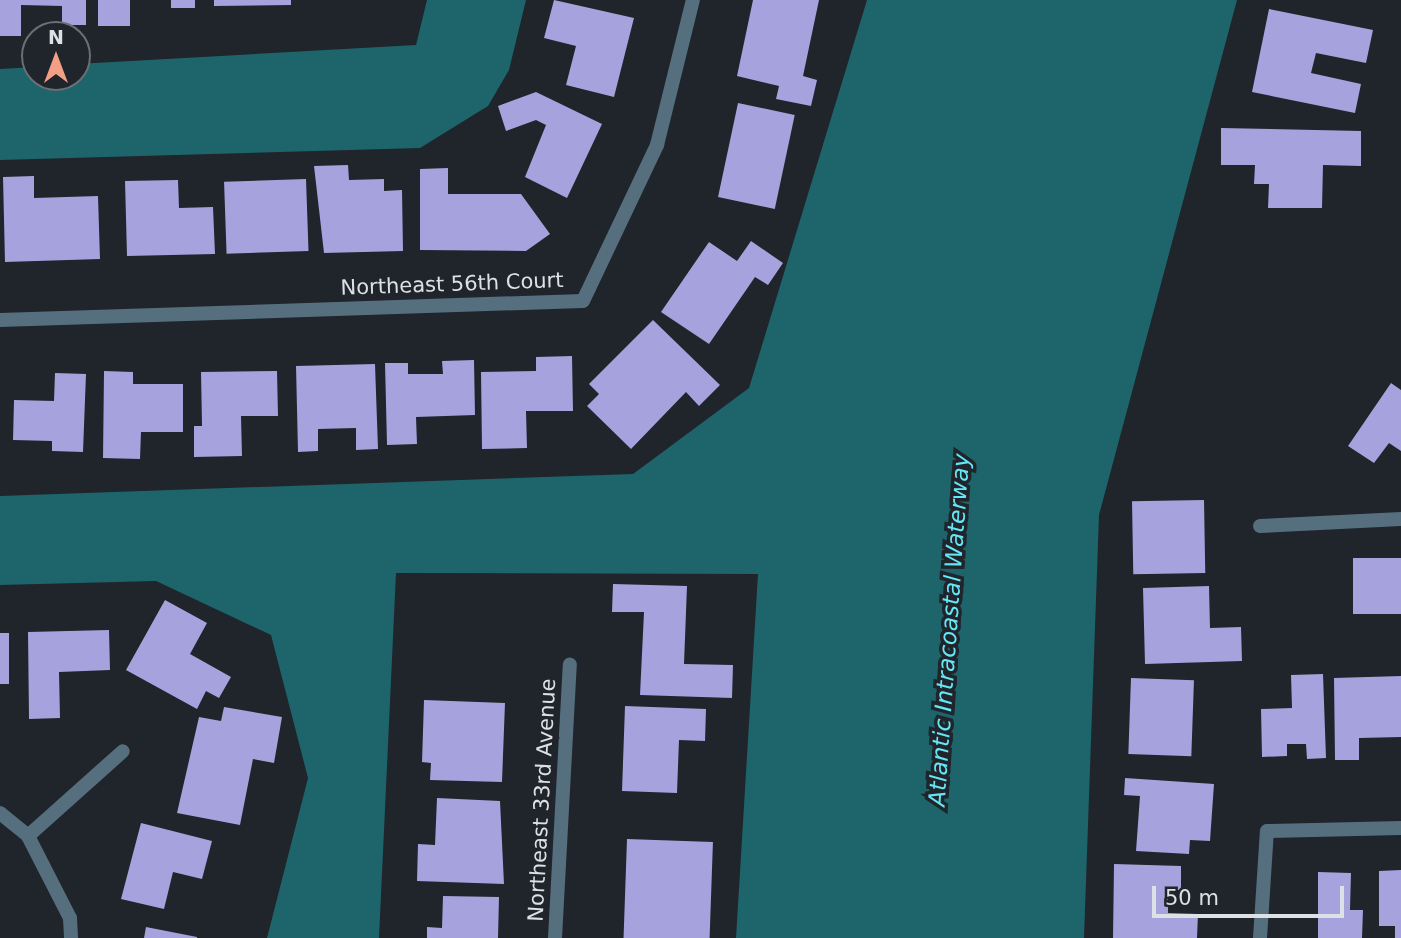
<!DOCTYPE html>
<html>
<head>
<meta charset="utf-8">
<style>
	body { margin:0 }
	#map { position:relative; width:1401px; height:938px; overflow:hidden; background:#20242b; font-family:"DejaVu Sans",sans-serif }
	div>[style] { position:absolute }
	[style*='--x'] { left:calc(var(--x)*1px); top:calc(var(--y)*1px); width:calc(var(--w)*1px); rotate:calc(var(--a)*1deg) }
	.water>* { inset:0; background:#1e646b }
	.building>* { inset:0; background:#a6a2dd; transform-origin:0 0 }
	.minor>* { height:14px; margin:-7px; padding:0 7px; transform-origin:7px; border-radius:7px; background:#556f7e }
	span { translate:-50% -50%; white-space:nowrap; text-align:center; line-height:1.15; -webkit-text-stroke:7px #20242b; paint-order:stroke }
	.street-label { font-size:21px; color:#dde0e5 }
	.water-label { font-size:23px; color:#65e7f6; font-style:italic }
	.north { position:absolute; left:21px; top:21px; width:70px; height:70px; box-sizing:border-box; background:#20242b; border:2px solid #6c6f75; border-radius:50%; rotate:0deg; font-size:19px; font-weight:700; line-height:28px; text-align:center; color:#dde0e5 }
	.north::after { content:''; display:block; margin:auto; width:24px; height:32px; background:#f39f86; clip-path:polygon(50% 0,100% 100%,50% 72%,0 100%) }
	.scale { position:absolute; left:1152px; top:886px; width:192px; height:32px; box-sizing:border-box; border:4px solid #dde0e5; border-top:0; padding-left:9px; font-size:21px; line-height:24px; white-space:nowrap; color:#dde0e5; -webkit-text-stroke:5px #20242b; paint-order:stroke }
</style>
</head>
<body>
<div id="map">
	<div class="water">
		<i style="clip-path:polygon(427px 0,526px 0,509px 70px,488px 106px,420px 148px,0 160px,0 69px,35px 67px,35px 77px,77px 77px,77px 64px,416px 45px)"></i>
		<i style="clip-path:polygon(867px 0,1237px 0,1099px 515px,1084px 938px,736px 938px,758px 574px,396px 573px,379px 938px,267px 938px,308px 778px,271px 635px,156px 581px,0 585px,0 496px,633px 474px,749px 388px)"></i>
	</div>
	<div class="building">
		<i style="clip-path:polygon(0 0,86px 0,86px 25px,62px 25px,62px 6px,21px 5px,21px 36px,0 36px)"></i>
		<i style="left:98px;top:0;width:32px;height:26px"></i>
		<i style="left:171px;top:0;width:24px;height:8px"></i>
		<i style="clip-path:polygon(214px 0,291px 0,291px 5px,214px 6px)"></i>
		<i style="clip-path:polygon(554px 0,634px 18px,614px 97px,566px 85px,576px 46px,544px 38px)"></i>
		<i style="clip-path:polygon(753px 0,819px 0,803px 76px,817px 80px,811px 106px,776px 99px,779px 86px,737px 76px)"></i>
		<i style="clip-path:polygon(1269px 9px,1373px 30px,1366px 63px,1316px 53px,1311px 73px,1361px 84px,1355px 113px,1252px 92px)"></i>
		<i style="clip-path:polygon(536px 92px,602px 124px,567px 198px,525px 177px,546px 125px,536px 120px,506px 131px,498px 106px)"></i>
		<i style="left:738px;top:103px;width:58px;height:96px;rotate:12deg"></i>
		<i style="clip-path:polygon(1221px 128px,1361px 131px,1361px 166px,1323px 165px,1322px 208px,1268px 208px,1269px 184px,1254px 184px,1255px 165px,1221px 165px)"></i>
		<i style="clip-path:polygon(348px 165px,349px 180px,384px 179px,384px 191px,402px 190px,403px 251px,324px 253px,314px 166px)"></i>
		<i style="clip-path:polygon(448px 168px,448px 194px,521px 194px,550px 234px,526px 251px,420px 250px,420px 169px)"></i>
		<i style="clip-path:polygon(34px 176px,34px 198px,98px 196px,100px 259px,5px 262px,3px 177px)"></i>
		<i style="left:306px;top:179px;width:72px;height:82px;rotate:88deg"></i>
		<i style="clip-path:polygon(178px 180px,179px 208px,213px 207px,215px 254px,127px 256px,125px 181px)"></i>
		<i style="clip-path:polygon(751px 241px,783px 263px,768px 285px,755px 277px,709px 344px,661px 312px,709px 242px,737px 261px)"></i>
		<i style="clip-path:polygon(653px 320px,720px 385px,699px 406px,686px 392px,631px 449px,587px 406px,599px 394px,589px 384px)"></i>
		<i style="clip-path:polygon(572px 356px,573px 411px,526px 411px,527px 448px,482px 449px,481px 372px,536px 371px,536px 357px)"></i>
		<i style="clip-path:polygon(474px 360px,475px 415px,416px 417px,417px 444px,387px 445px,385px 363px,408px 363px,408px 374px,443px 374px,442px 361px)"></i>
		<i style="clip-path:polygon(375px 364px,378px 449px,356px 450px,356px 428px,318px 429px,318px 451px,298px 452px,296px 366px)"></i>
		<i style="clip-path:polygon(104px 371px,133px 372px,133px 384px,183px 384px,183px 432px,141px 432px,140px 459px,103px 458px)"></i>
		<i style="clip-path:polygon(277px 371px,278px 416px,241px 416px,242px 456px,194px 457px,194px 426px,202px 426px,201px 372px)"></i>
		<i style="clip-path:polygon(55px 373px,86px 374px,83px 452px,52px 451px,52px 441px,13px 440px,14px 400px,54px 401px)"></i>
		<i style="clip-path:polygon(1391px 383px,1401px 390px,1401px 451px,1389px 443px,1374px 463px,1348px 446px)"></i>
		<i style="left:1204px;top:500px;width:73px;height:72px;rotate:89deg"></i>
		<i style="left:1401px;top:558px;width:56px;height:48px;rotate:90deg"></i>
		<i style="clip-path:polygon(613px 584px,687px 586px,684px 664px,733px 665px,732px 698px,640px 695px,644px 612px,612px 612px)"></i>
		<i style="clip-path:polygon(1209px 586px,1210px 628px,1241px 627px,1242px 661px,1145px 664px,1143px 588px)"></i>
		<i style="clip-path:polygon(165px 600px,207px 623px,190px 654px,231px 677px,219px 698px,206px 691px,197px 709px,126px 670px)"></i>
		<i style="clip-path:polygon(109px 630px,110px 670px,59px 672px,60px 718px,29px 719px,28px 632px)"></i>
		<i style="left:0;top:633px;width:9px;height:51px"></i>
		<i style="clip-path:polygon(1323px 674px,1326px 758px,1307px 759px,1306px 744px,1287px 744px,1287px 756px,1262px 757px,1261px 709px,1292px 708px,1291px 675px)"></i>
		<i style="clip-path:polygon(1401px 676px,1401px 737px,1359px 738px,1359px 760px,1335px 760px,1334px 678px)"></i>
		<i style="left:1131px;top:678px;width:63px;height:76px;rotate:2deg"></i>
		<i style="clip-path:polygon(424px 700px,505px 703px,502px 782px,430px 780px,431px 763px,422px 762px)"></i>
		<i style="clip-path:polygon(625px 706px,706px 709px,705px 741px,679px 740px,677px 793px,622px 791px)"></i>
		<i style="clip-path:polygon(224px 707px,282px 717px,274px 763px,253px 759px,240px 825px,177px 813px,199px 717px,221px 721px)"></i>
		<i style="clip-path:polygon(1125px 778px,1214px 784px,1210px 841px,1190px 840px,1189px 854px,1136px 851px,1140px 796px,1124px 795px)"></i>
		<i style="clip-path:polygon(437px 798px,500px 801px,504px 884px,417px 881px,418px 844px,435px 845px)"></i>
		<i style="clip-path:polygon(141px 823px,212px 841px,202px 879px,173px 872px,164px 909px,121px 899px)"></i>
		<i style="left:627px;top:839px;width:86px;height:99px;rotate:2deg"></i>
		<i style="clip-path:polygon(1114px 864px,1181px 866px,1181px 890px,1168px 890px,1168px 913px,1198px 914px,1197px 938px,1113px 938px)"></i>
		<i style="clip-path:polygon(1401px 870px,1401px 938px,1395px 938px,1395px 926px,1379px 926px,1379px 871px)"></i>
		<i style="clip-path:polygon(1318px 872px,1351px 873px,1350px 910px,1363px 910px,1362px 938px,1318px 938px)"></i>
		<i style="clip-path:polygon(443px 896px,499px 897px,498px 938px,427px 938px,427px 927px,442px 928px)"></i>
		<i style="clip-path:polygon(146px 927px,197px 937px,197px 938px,144px 938px)"></i>
	</div>
	<div class="minor">
		<i style="--x:0;--y:320;--w:583;--a:-1.87"></i>
		<i style="--x:583;--y:301;--w:173;--a:-64.6"></i>
		<i style="--x:657;--y:145;--w:149;--a:-76.1"></i>
		<i style="--x:1260;--y:526;--w:141;--a:-2.8"></i>
		<i style="--x:0;--y:813;--w:36;--a:39"></i>
		<i style="--x:28;--y:836;--w:92;--a:62.9"></i>
		<i style="--x:70;--y:918;--w:20;--a:87"></i>
		<i style="--x:28;--y:836;--w:127;--a:-41.8"></i>
		<i style="--x:555;--y:938;--w:274;--a:-86.9"></i>
		<i style="--x:1260;--y:938;--w:107;--a:-86.3"></i>
		<i style="--x:1267;--y:831;--w:134;--a:-1.3"></i>
	</div>
	<div class="street-label">
		<span style="left:452px;top:284px;rotate:-2deg">Northeast 56th Court</span>
		<span style="left:542px;top:800px;rotate:-87deg">Northeast 33rd Avenue</span>
	</div>
	<div class="water-label">
		<span style="left:949px;top:630px;rotate:-86deg">Atlantic Intracoastal Waterway</span>
	</div>
	<div class="north">N</div>
	<div class="scale">50 m</div>
</div>
</body>
</html>
